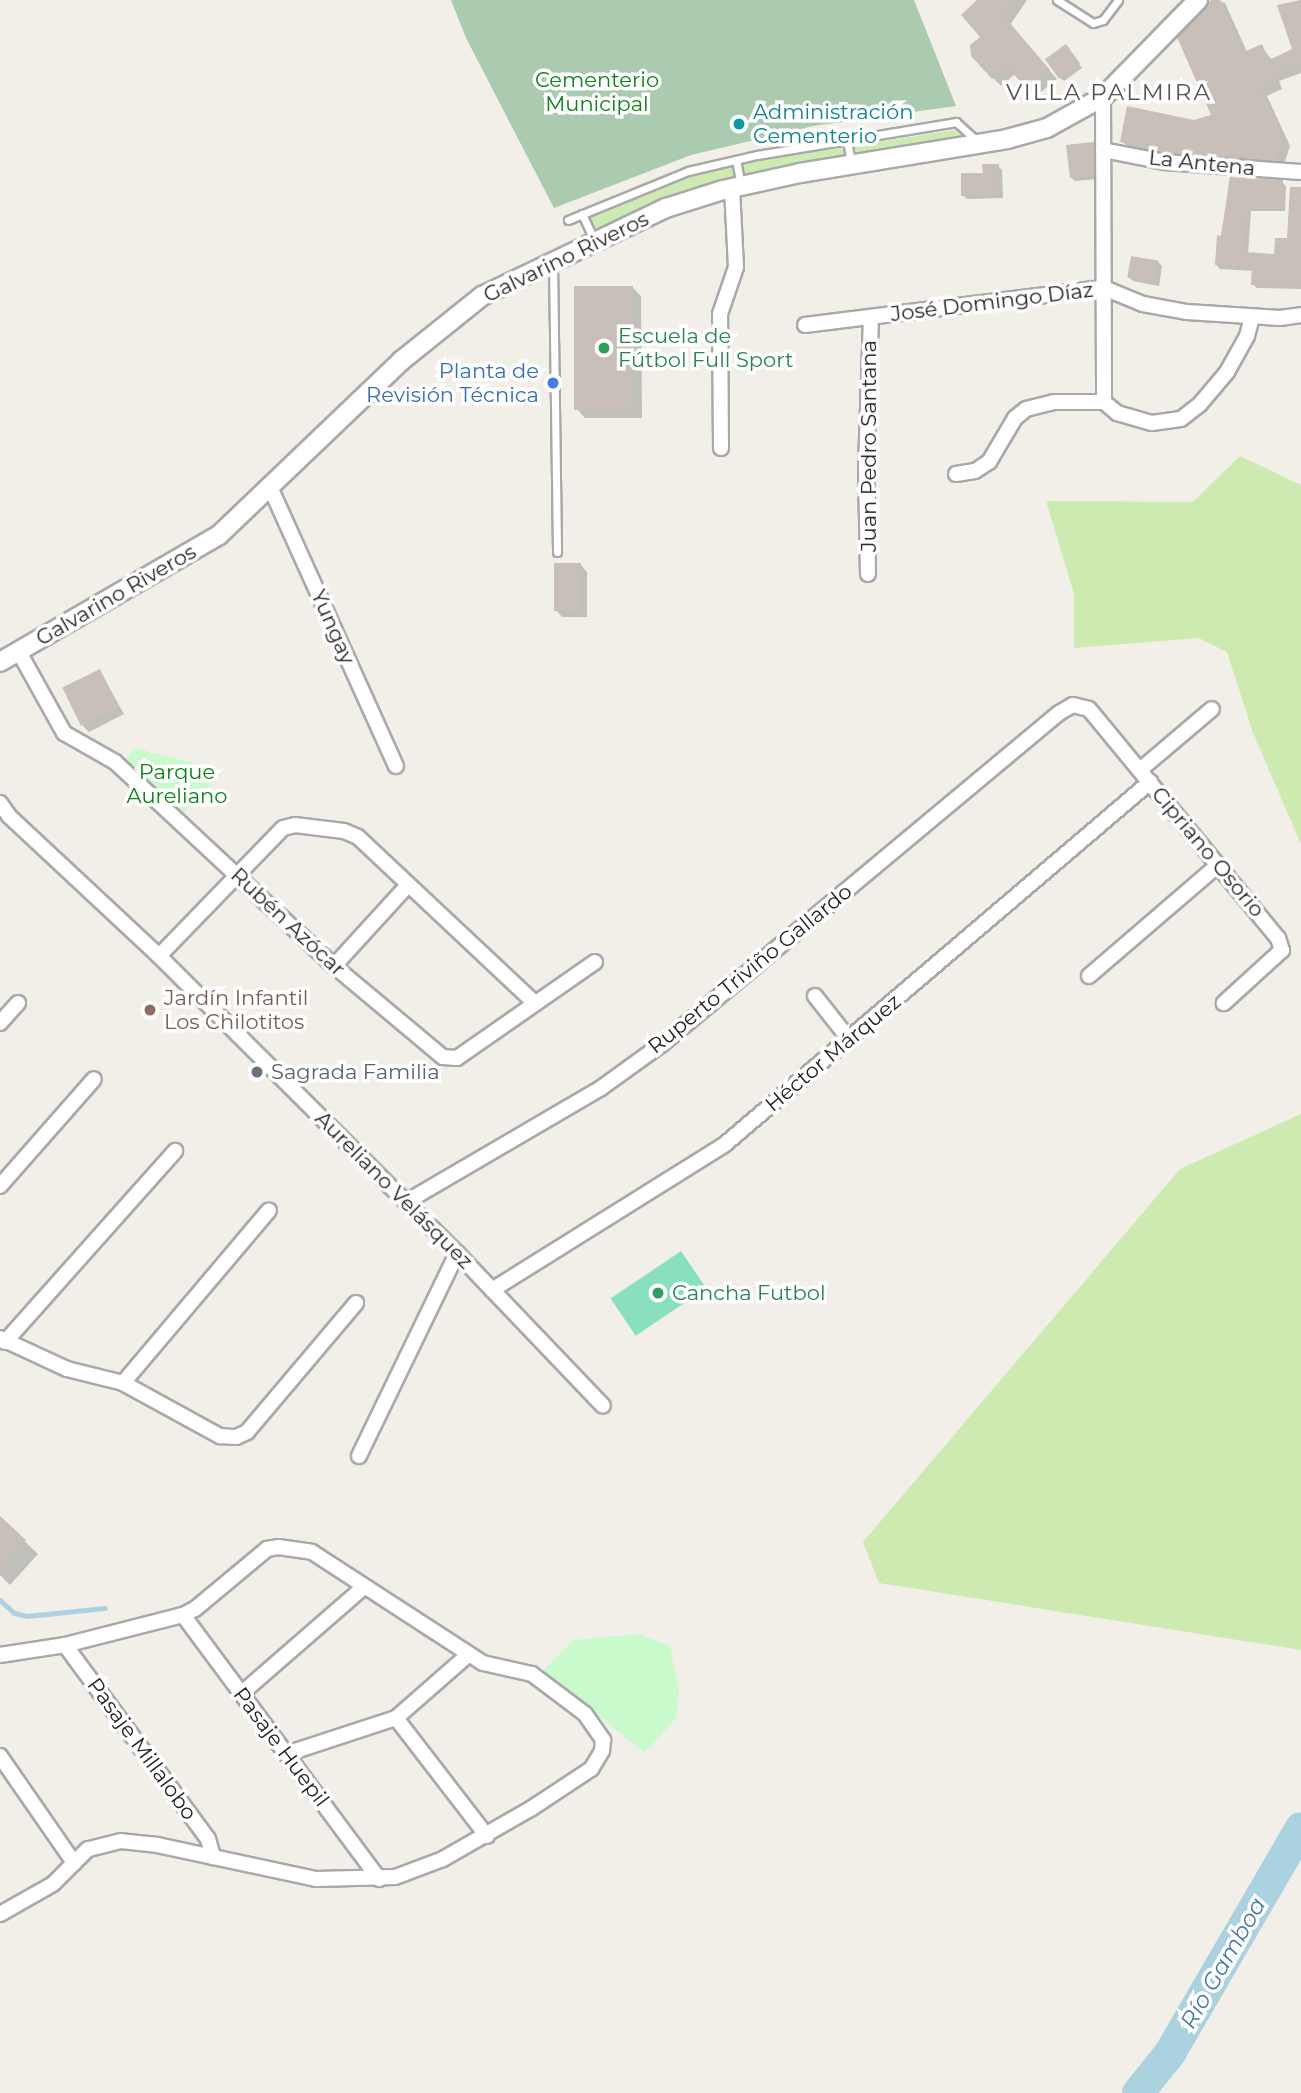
<!DOCTYPE html>
<html>
<head>
<meta charset="utf-8">
<style>
	body { margin:0 }
	#map { position:relative; width:1301px; height:2093px; overflow:hidden; background:#f2efe9; font-family:Montserrat,sans-serif }
	div>[style] { position:absolute }
	[style*='--x'] { left:calc(var(--x)*1px); top:calc(var(--y)*1px); width:calc(var(--w)*1px); rotate:calc(var(--a)*1deg) }
	.grass>* { inset:0; background:#cdebb0 }
	.cemetery>* { inset:0; background:#aacbaf }
	.park>* { inset:0; background:#c8facc }
	.pitch>* { inset:0; background:#88e0be; transform-origin:0 0 }
	.shadow>* { inset:0; background:#0003 }
	.stream>* { height:5px; margin:-2.5px; padding:0 2.5px; transform-origin:2.5px; border-radius:2.5px; background:#aad3df }
	.river>* { height:32px; margin:-16px; padding:0 16px; transform-origin:16px; border-radius:16px; background:#aad3df }
	.building>* { inset:0; background:#c7bfb8; transform-origin:0 0 }
	.roads { filter:drop-shadow(2px 0 #a9a9a9) drop-shadow(-2px 0 #a9a9a9) drop-shadow(0 2px #a9a9a9) drop-shadow(0 -2px #a9a9a9) }
	.service>* { height:7px; margin:-3.5px; padding:0 3.5px; transform-origin:3.5px; border-radius:3.5px; background:#fff }
	.minor>* { height:14px; margin:-7px; padding:0 7px; transform-origin:7px; border-radius:7px; background:#fff }
	.tertiary>* { height:18px; margin:-9px; padding:0 9px; transform-origin:9px; border-radius:9px; background:#fff }
	.dots>* { width:19px; height:19px; translate:-50% -50%; box-sizing:border-box; border:4px solid #fff; border-radius:50% }
	span { translate:-50% -50%; white-space:nowrap; text-align:center; line-height:1.15; -webkit-text-stroke:7px #fff; paint-order:stroke }
	.park-label { font-size:21px; color:#0c8416 }
	.culture-label { font-size:21px; color:#0d838f }
	.left { translate:0 -50%; text-align:left }
	.street-label { font-size:21px; color:#222 }
	.leisure-label { font-size:21px; color:#27864d }
	.shop-label { font-size:21px; color:#366cbe }
	.right { translate:-100% -50%; text-align:right }
	.education-label { font-size:21px; color:#785e54 }
	.worship-label { font-size:21px; color:#5b616d }
	.neighbourhood-label { font-size:23px; color:#555; letter-spacing:2px }
	.water-label { font-size:23px; color:#4a7aab; font-style:italic }
</style>
</head>
<body>
<div id="map">
	<div class="grass">
		<i style="clip-path:polygon(954px 130px,965px 139px,851px 158px,598px 232px,591px 218px,691px 177px,758px 161px)"></i>
		<i style="clip-path:polygon(1240px 456px,1301px 485px,1301px 844px,1253px 733px,1227px 652px,1199px 638px,1074px 648px,1074px 594px,1046px 501px,1193px 502px)"></i>
		<i style="clip-path:polygon(1301px 1114px,1301px 1650px,879px 1583px,863px 1542px,1180px 1169px)"></i>
	</div>
	<div class="cemetery">
		<i style="clip-path:polygon(451px 0,914px 0,956px 106px,813px 126px,691px 155px,554px 208px,466px 38px)"></i>
	</div>
	<div class="park">
		<i style="clip-path:polygon(135px 748px,223px 771px,177px 820px,120px 766px)"></i>
		<i style="clip-path:polygon(639px 1634px,670px 1646px,679px 1688px,676px 1718px,645px 1753px,543px 1671px,574px 1640px)"></i>
	</div>
	<div class="pitch">
		<i style="left:681px;top:1251px;width:45px;height:85px;rotate:56deg"></i>
	</div>
	<div class="shadow">
		<i style="clip-path:polygon(980px 0,1027px 0,1010px 25px,1057px 79px,1036px 96px,1015px 74px,1001px 86px,993px 78px,982px 37px)"></i>
		<i style="clip-path:polygon(1214px 0,1225px 3px,1247px 52px,1261px 46px,1272px 60px,1294px 50px,1279px 6px,1301px 0,1301px 73px,1279px 81px,1282px 89px,1267px 96px,1290px 146px,1283px 167px,1188px 161px,1130px 149px,1122px 141px,1214px 116px)"></i>
		<i style="clip-path:polygon(1070px 51px,1082px 68px,1064px 81px,1060px 78px)"></i>
		<i style="clip-path:polygon(1093px 143px,1097px 147px,1097px 179px,1075px 181px,1071px 177px)"></i>
		<i style="clip-path:polygon(998px 166px,1002px 170px,1003px 198px,967px 199px,963px 195px)"></i>
		<i style="clip-path:polygon(1232px 178px,1282px 182px,1286px 186px,1285px 211px,1251px 211px,1248px 254px,1276px 256px,1288px 240px,1301px 212px,1301px 289px,1257px 288px,1253px 284px,1254px 271px,1220px 269px,1216px 264px)"></i>
		<i style="clip-path:polygon(1158px 262px,1162px 266px,1159px 286px,1133px 281px,1129px 277px)"></i>
		<i style="clip-path:polygon(632px 287px,641px 296px,642px 418px,585px 418px,577px 409px)"></i>
		<i style="clip-path:polygon(581px 565px,587px 572px,587px 617px,562px 617px,556px 610px)"></i>
		<i style="clip-path:polygon(100px 671px,124px 714px,89px 732px,83px 726px)"></i>
		<i style="clip-path:polygon(0 1518px,38px 1554px,10px 1585px,0 1575px)"></i>
	</div>
	<div class="stream">
		<i style="--x:0;--y:1600;--w:19;--a:43"></i>
		<i style="--x:14;--y:1613;--w:13;--a:13"></i>
		<i style="--x:27;--y:1616;--w:78;--a:-5.9"></i>
	</div>
	<div class="river">
		<i style="--x:1138;--y:2093;--w:51;--a:-51.3"></i>
		<i style="--x:1170;--y:2053;--w:260;--a:-59.8"></i>
	</div>
	<div class="building">
		<i style="clip-path:polygon(977px 0,1014px 0,1003px 15px,1050px 70px,1027px 90px,1007px 66px,992px 79px,971px 56px,970px 45px,980px 37px,961px 15px)"></i>
		<i style="clip-path:polygon(1211px 0,1220px 0,1244px 52px,1262px 44px,1269px 60px,1292px 49px,1277px 5px,1301px 0,1301px 68px,1297px 65px,1273px 73px,1276px 81px,1261px 88px,1283px 137px,1276px 160px,1179px 153px,1120px 142px,1127px 106px,1194px 120px,1211px 115px,1177px 37px)"></i>
		<i style="left:1066px;top:44px;width:24px;height:26px;rotate:54deg"></i>
		<i style="clip-path:polygon(1094px 142px,1094px 175px,1070px 178px,1066px 145px)"></i>
		<i style="clip-path:polygon(982px 164px,999px 164px,999px 195px,961px 196px,961px 173px,983px 173px)"></i>
		<i style="clip-path:polygon(1230px 176px,1283px 180px,1282px 208px,1248px 208px,1244px 252px,1274px 254px,1275px 238px,1287px 238px,1290px 187px,1301px 187px,1301px 286px,1251px 285px,1252px 268px,1215px 265px,1217px 235px,1221px 236px)"></i>
		<i style="left:1131px;top:256px;width:28px;height:22px;rotate:10deg"></i>
		<i style="left:574px;top:286px;width:59px;height:124px"></i>
		<i style="left:581px;top:563px;width:48px;height:27px;rotate:90deg"></i>
		<i style="left:100px;top:669px;width:43px;height:42px;rotate:64deg"></i>
		<i style="clip-path:polygon(0 1516px,26px 1540px,0 1568px)"></i>
	</div>
	<div class="roads">
		<div class="service">
			<i style="--x:1057;--y:0;--w:43;--a:32.6"></i>
			<i style="--x:1093;--y:23;--w:10;--a:-17"></i>
			<i style="--x:1103;--y:20;--w:25;--a:-53"></i>
			<i style="--x:847;--y:140;--w:23;--a:80"></i>
			<i style="--x:736;--y:160;--w:26;--a:79"></i>
			<i style="--x:582;--y:214;--w:31;--a:65"></i>
			<i style="--x:568;--y:220;--w:130;--a:-22.2"></i>
			<i style="--x:688;--y:171;--w:71;--a:-13.1"></i>
			<i style="--x:757;--y:155;--w:202;--a:-9.4"></i>
			<i style="--x:956;--y:122;--w:28;--a:42"></i>
			<i style="--x:553;--y:262;--w:290;--a:89.2"></i>
		</div>
		<div class="minor">
			<i style="--x:1103;--y:97;--w:305;--a:89.8"></i>
			<i style="--x:1103;--y:150;--w:62;--a:11.1"></i>
			<i style="--x:1164;--y:162;--w:137;--a:4.2"></i>
			<i style="--x:805;--y:325;--w:301;--a:-7.1"></i>
			<i style="--x:1104;--y:288;--w:42;--a:22.3"></i>
			<i style="--x:1143;--y:304;--w:45;--a:10.3"></i>
			<i style="--x:1187;--y:312;--w:93;--a:3.7"></i>
			<i style="--x:1280;--y:318;--w:21;--a:-8"></i>
			<i style="--x:721;--y:448;--w:134;--a:-90.4"></i>
			<i style="--x:720;--y:314;--w:50;--a:-71.2"></i>
			<i style="--x:736;--y:267;--w:79;--a:-92.9"></i>
			<i style="--x:956;--y:474;--w:19;--a:-9"></i>
			<i style="--x:975;--y:471;--w:17;--a:-33"></i>
			<i style="--x:989;--y:462;--w:51;--a:-59.4"></i>
			<i style="--x:1015;--y:418;--w:14;--a:-39"></i>
			<i style="--x:1026;--y:409;--w:29;--a:-14"></i>
			<i style="--x:1054;--y:402;--w:50;--a:0"></i>
			<i style="--x:1104;--y:402;--w:17;--a:40"></i>
			<i style="--x:1117;--y:413;--w:36;--a:16"></i>
			<i style="--x:1152;--y:423;--w:29;--a:-8"></i>
			<i style="--x:1181;--y:419;--w:24;--a:-38"></i>
			<i style="--x:1200;--y:404;--w:42;--a:-49.8"></i>
			<i style="--x:1227;--y:372;--w:41;--a:-60.9"></i>
			<i style="--x:1247;--y:336;--w:20;--a:-75"></i>
			<i style="--x:270;--y:487;--w:306;--a:65.7"></i>
			<i style="--x:868;--y:574;--w:106;--a:-91.1"></i>
			<i style="--x:866;--y:468;--w:151;--a:-88.1"></i>
			<i style="--x:19;--y:652;--w:93;--a:60.9"></i>
			<i style="--x:64;--y:733;--w:59;--a:29.6"></i>
			<i style="--x:115;--y:762;--w:299;--a:43"></i>
			<i style="--x:334;--y:966;--w:142;--a:39.9"></i>
			<i style="--x:443;--y:1057;--w:14;--a:4"></i>
			<i style="--x:457;--y:1058;--w:168;--a:-34.8"></i>
			<i style="--x:1140;--y:770;--w:94;--a:-40.3"></i>
			<i style="--x:0;--y:803;--w:16;--a:55"></i>
			<i style="--x:9;--y:816;--w:205;--a:43"></i>
			<i style="--x:159;--y:956;--w:421;--a:44.9"></i>
			<i style="--x:457;--y:1253;--w:211;--a:46.3"></i>
			<i style="--x:159;--y:956;--w:178;--a:-45.9"></i>
			<i style="--x:283;--y:828;--w:12;--a:-14"></i>
			<i style="--x:295;--y:825;--w:49;--a:7"></i>
			<i style="--x:344;--y:831;--w:15;--a:23"></i>
			<i style="--x:358;--y:837;--w:243;--a:43.2"></i>
			<i style="--x:334;--y:966;--w:108;--a:-47.6"></i>
			<i style="--x:1089;--y:976;--w:170;--a:-40.7"></i>
			<i style="--x:815;--y:996;--w:55;--a:51.7"></i>
			<i style="--x:0;--y:1023;--w:27;--a:-48"></i>
			<i style="--x:0;--y:1186;--w:142;--a:-48.7"></i>
			<i style="--x:406;--y:1202;--w:226;--a:-30.3"></i>
			<i style="--x:601;--y:1088;--w:75;--a:-35.8"></i>
			<i style="--x:662;--y:1044;--w:517;--a:-39.82"></i>
			<i style="--x:1059;--y:713;--w:16;--a:-30"></i>
			<i style="--x:1073;--y:705;--w:16;--a:14"></i>
			<i style="--x:1089;--y:709;--w:297;--a:50.5"></i>
			<i style="--x:1278;--y:938;--w:13;--a:72"></i>
			<i style="--x:1282;--y:950;--w:79;--a:137.6"></i>
			<i style="--x:492;--y:1290;--w:274;--a:-32"></i>
			<i style="--x:724;--y:1145;--w:560;--a:-40.43"></i>
			<i style="--x:0;--y:1338;--w:74;--a:24.8"></i>
			<i style="--x:67;--y:1369;--w:58;--a:14"></i>
			<i style="--x:123;--y:1383;--w:111;--a:28.7"></i>
			<i style="--x:220;--y:1436;--w:16;--a:4"></i>
			<i style="--x:236;--y:1437;--w:12;--a:-24"></i>
			<i style="--x:247;--y:1432;--w:169;--a:-49.8"></i>
			<i style="--x:5;--y:1342;--w:256;--a:-48.3"></i>
			<i style="--x:123;--y:1383;--w:226;--a:-49.8"></i>
			<i style="--x:359;--y:1456;--w:225;--a:-64.2"></i>
			<i style="--x:183;--y:1615;--w:329;--a:53.4"></i>
			<i style="--x:65;--y:1645;--w:241;--a:53.6"></i>
			<i style="--x:208;--y:1839;--w:19;--a:74"></i>
			<i style="--x:0;--y:1655;--w:66;--a:-8.7"></i>
			<i style="--x:65;--y:1645;--w:122;--a:-14.3"></i>
			<i style="--x:183;--y:1615;--w:13;--a:-27"></i>
			<i style="--x:195;--y:1609;--w:94;--a:-39.8"></i>
			<i style="--x:267;--y:1549;--w:11;--a:-10"></i>
			<i style="--x:278;--y:1547;--w:34;--a:8"></i>
			<i style="--x:312;--y:1552;--w:204;--a:33"></i>
			<i style="--x:483;--y:1663;--w:50;--a:12.7"></i>
			<i style="--x:532;--y:1674;--w:66;--a:37"></i>
			<i style="--x:585;--y:1714;--w:32;--a:55"></i>
			<i style="--x:603;--y:1740;--w:11;--a:95"></i>
			<i style="--x:602;--y:1751;--w:21;--a:121"></i>
			<i style="--x:591;--y:1769;--w:71;--a:146.5"></i>
			<i style="--x:532;--y:1808;--w:103;--a:150.2"></i>
			<i style="--x:443;--y:1859;--w:51;--a:159.4"></i>
			<i style="--x:395;--y:1877;--w:79;--a:178.5"></i>
			<i style="--x:316;--y:1879;--w:162;--a:-167.9"></i>
			<i style="--x:158;--y:1845;--w:37;--a:-174"></i>
			<i style="--x:121;--y:1841;--w:34;--a:166"></i>
			<i style="--x:88;--y:1849;--w:49;--a:135"></i>
			<i style="--x:53;--y:1884;--w:61;--a:150.5"></i>
			<i style="--x:242;--y:1693;--w:160;--a:-41"></i>
			<i style="--x:396;--y:1718;--w:149;--a:52.4"></i>
			<i style="--x:286;--y:1754;--w:116;--a:-18.1"></i>
			<i style="--x:396;--y:1718;--w:96;--a:-41.2"></i>
			<i style="--x:0;--y:1756;--w:130;--a:55.3"></i>
		</div>
		<div class="tertiary">
			<i style="--x:0;--y:662;--w:253;--a:-30.1"></i>
			<i style="--x:219;--y:535;--w:252;--a:-43.7"></i>
			<i style="--x:401;--y:361;--w:104;--a:-38.7"></i>
			<i style="--x:482;--y:296;--w:204;--a:-25.6"></i>
			<i style="--x:666;--y:208;--w:60;--a:-17.5"></i>
			<i style="--x:723;--y:190;--w:79;--a:-12.4"></i>
			<i style="--x:800;--y:173;--w:210;--a:-9.3"></i>
			<i style="--x:1007;--y:139;--w:41;--a:-15.4"></i>
			<i style="--x:1047;--y:128;--w:64;--a:-29"></i>
			<i style="--x:1103;--y:97;--w:136;--a:-45.6"></i>
		</div>
	</div>
	<div class="dots">
		<i style="left:739px;top:124px;background:#0f9aa8"></i>
		<i style="left:604px;top:348px;background:#2e9e5b"></i>
		<i style="left:553px;top:383px;background:#3f7fe0"></i>
		<i style="left:150px;top:1010px;background:#8d6e63"></i>
		<i style="left:257px;top:1072px;background:#6b7280"></i>
		<i style="left:658px;top:1293px;background:#2e9e5b"></i>
	</div>
	<div class="park-label">
		<span style="left:597px;top:92px">Cementerio<br>Municipal</span>
		<span style="left:177px;top:784px">Parque<br>Aureliano</span>
	</div>
	<div class="culture-label">
		<span class="left" style="left:753px;top:124px">Administración<br>Cementerio</span>
	</div>
	<div class="street-label">
		<span style="left:1202px;top:163px;rotate:6deg">La Antena</span>
		<span style="left:566px;top:257px;rotate:-26deg">Galvarino Riveros</span>
		<span style="left:992px;top:302px;rotate:-7deg">José Domingo Díaz</span>
		<span style="left:869px;top:446px;rotate:-90deg">Juan Pedro Santana</span>
		<span style="left:116px;top:595px;rotate:-30deg">Galvarino Riveros</span>
		<span style="left:333px;top:627px;rotate:66deg">Yungay</span>
		<span style="left:1208px;top:852px;rotate:50deg">Cipriano Osorio</span>
		<span style="left:288px;top:922px;rotate:43deg">Rubén Azócar</span>
		<span style="left:750px;top:969px;rotate:-39deg">Ruperto Triviño Gallardo</span>
		<span style="left:833px;top:1053px;rotate:-40deg">Héctor Márquez</span>
		<span style="left:394px;top:1190px;rotate:45deg">Aureliano Velásquez</span>
		<span style="left:281px;top:1747px;rotate:53deg">Pasaje Huepil</span>
		<span style="left:142px;top:1749px;rotate:54deg">Pasaje Millalobo</span>
	</div>
	<div class="leisure-label">
		<span class="left" style="left:618px;top:348px">Escuela de<br>Fútbol Full Sport</span>
		<span class="left" style="left:672px;top:1293px">Cancha Futbol</span>
	</div>
	<div class="shop-label">
		<span class="right" style="left:539px;top:383px">Planta de<br>Revisión Técnica</span>
	</div>
	<div class="education-label">
		<span class="left" style="left:164px;top:1010px">Jardín Infantil<br>Los Chilotitos</span>
	</div>
	<div class="worship-label">
		<span class="left" style="left:271px;top:1072px">Sagrada Familia</span>
	</div>
	<div class="neighbourhood-label">
		<span style="left:1109px;top:92px">VILLA PALMIRA</span>
	</div>
	<div class="water-label">
		<span style="left:1223px;top:1963px;rotate:-60deg">Río Gamboa</span>
	</div>
</div>
</body>
</html>
